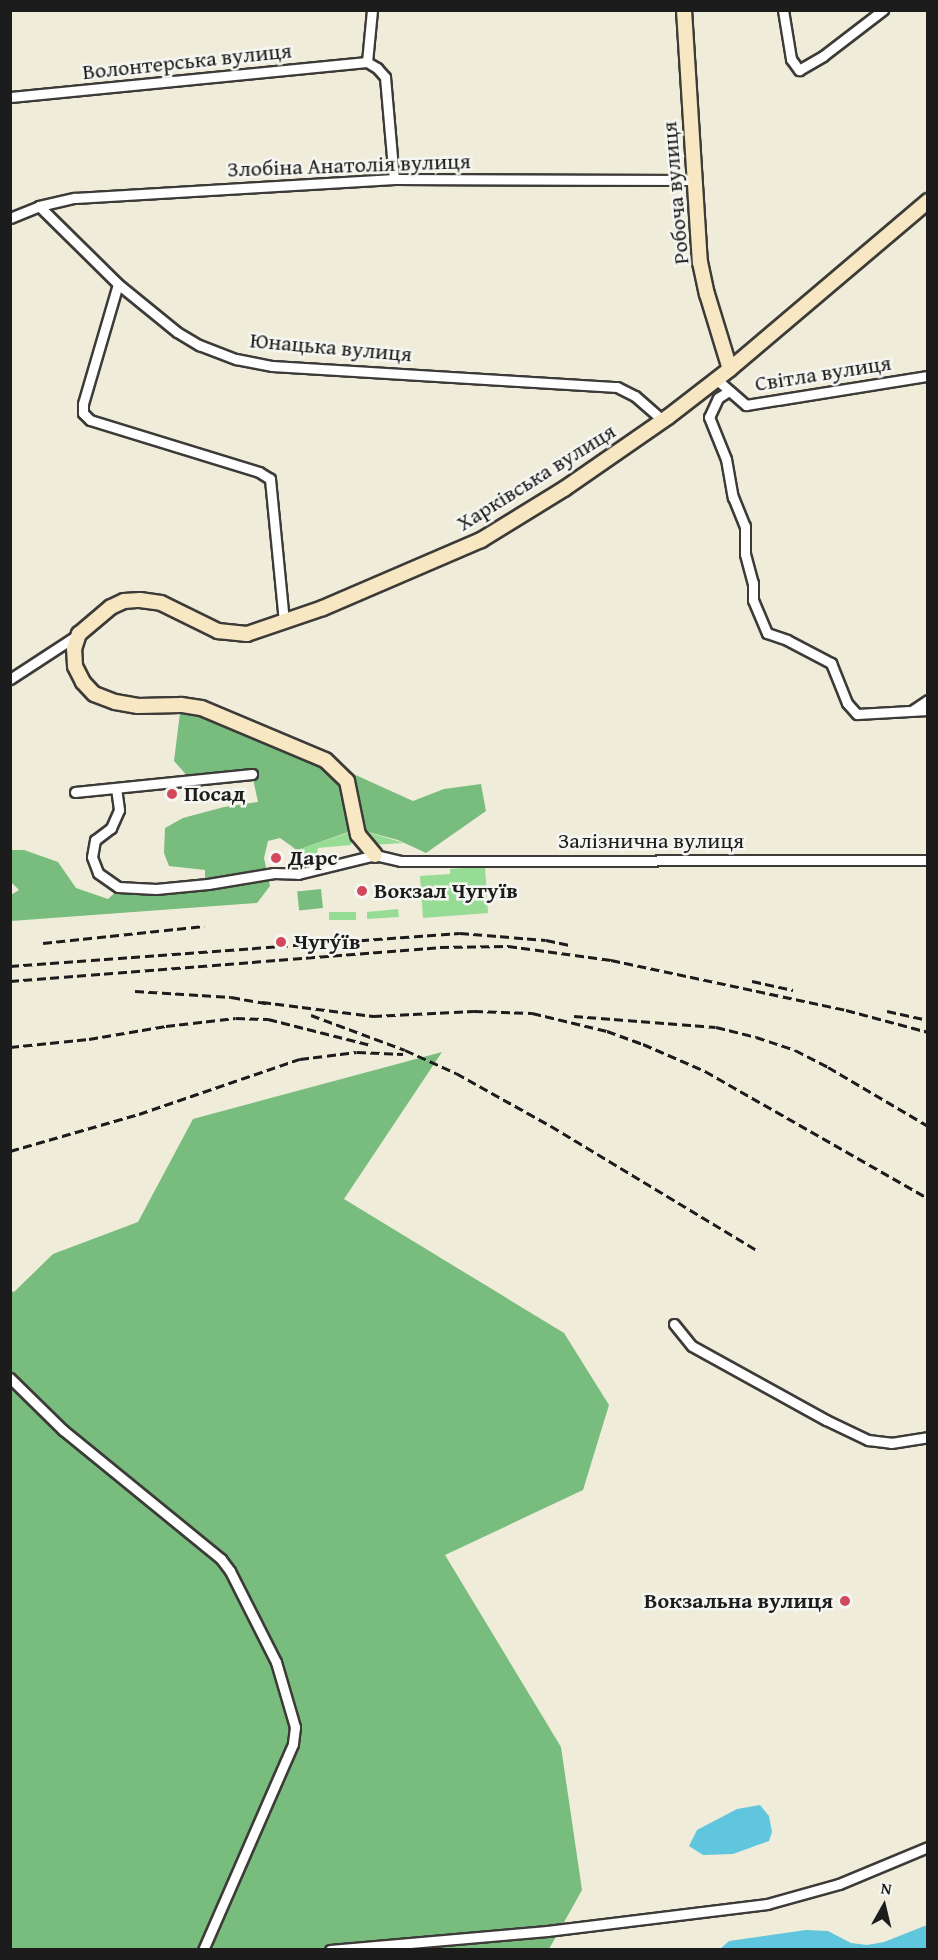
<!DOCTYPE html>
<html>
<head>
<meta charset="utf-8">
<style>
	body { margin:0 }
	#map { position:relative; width:938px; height:1960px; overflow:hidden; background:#f0ecda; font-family:"Gentium Book Plus",serif }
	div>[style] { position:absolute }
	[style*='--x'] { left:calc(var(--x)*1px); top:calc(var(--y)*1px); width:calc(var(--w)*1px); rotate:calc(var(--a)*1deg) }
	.green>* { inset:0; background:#96dc95; transform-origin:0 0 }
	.forest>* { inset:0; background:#78bc7e; transform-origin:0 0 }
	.water>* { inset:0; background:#60c6de }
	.roads { filter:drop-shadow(2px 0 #3c3b38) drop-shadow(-2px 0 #3c3b38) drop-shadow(0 2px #3c3b38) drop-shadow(0 -2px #3c3b38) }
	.street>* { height:9px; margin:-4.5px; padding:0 4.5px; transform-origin:4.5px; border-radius:4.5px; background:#fff }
	.secondary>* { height:14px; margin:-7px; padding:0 7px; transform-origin:7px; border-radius:7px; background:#f7e8c3 }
	.rail>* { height:3px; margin-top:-1.5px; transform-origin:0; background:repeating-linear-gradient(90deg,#1c1c1c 0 9px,transparent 0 13.5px) }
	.dots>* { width:16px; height:16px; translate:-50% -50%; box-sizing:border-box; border:3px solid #f6f6f2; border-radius:50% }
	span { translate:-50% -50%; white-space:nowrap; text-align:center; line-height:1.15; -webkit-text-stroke:5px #f6f6f2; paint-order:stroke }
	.street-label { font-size:22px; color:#1c1c1c }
	.poi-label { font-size:22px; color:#1c1c1c; font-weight:700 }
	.left { translate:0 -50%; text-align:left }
	.right { translate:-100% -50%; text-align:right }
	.frame { position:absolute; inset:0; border:12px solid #1c1c1c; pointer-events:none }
	.north { position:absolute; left:854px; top:1876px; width:60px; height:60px; -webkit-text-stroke:4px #f6f6f2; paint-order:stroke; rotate:8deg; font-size:16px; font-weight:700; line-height:24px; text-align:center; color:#1c1c1c }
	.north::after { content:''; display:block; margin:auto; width:21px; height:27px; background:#1c1c1c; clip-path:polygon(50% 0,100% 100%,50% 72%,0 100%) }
</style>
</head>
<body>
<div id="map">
	<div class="green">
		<i style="clip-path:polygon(353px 831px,351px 845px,318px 848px,315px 863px,304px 862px,292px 846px,297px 850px)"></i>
		<i style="clip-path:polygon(364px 831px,404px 843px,372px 845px,366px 840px)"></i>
		<i style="clip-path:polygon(485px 866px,488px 913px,423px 918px,420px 876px,450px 874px,450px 869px)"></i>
		<i style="clip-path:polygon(398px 909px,399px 917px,367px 919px,367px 912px)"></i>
		<i style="left:356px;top:912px;width:8px;height:27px;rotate:90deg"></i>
	</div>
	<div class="forest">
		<i style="clip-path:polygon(181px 705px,329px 763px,413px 801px,444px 789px,481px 784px,486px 811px,426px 853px,398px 840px,357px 829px,297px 850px,280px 838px,268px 841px,264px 858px,270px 886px,257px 903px,11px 921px,11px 895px,19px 890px,11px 882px,11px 850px,24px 850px,58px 862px,76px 888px,108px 899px,121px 887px,205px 884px,205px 870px,169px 866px,164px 853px,165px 828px,183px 818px,224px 807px,258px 802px,252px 774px,191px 780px,174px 761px)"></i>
		<i style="left:321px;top:889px;width:19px;height:24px;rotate:84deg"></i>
		<i style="clip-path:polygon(442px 1052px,344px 1199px,564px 1333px,609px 1405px,583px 1490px,445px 1555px,561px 1747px,582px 1890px,549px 1949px,11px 1950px,11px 1291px,14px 1292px,53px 1254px,138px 1222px,193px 1119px)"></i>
	</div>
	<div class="water">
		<i style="clip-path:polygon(760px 1805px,769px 1816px,772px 1832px,769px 1841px,733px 1854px,703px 1855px,689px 1846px,697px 1830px,737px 1809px)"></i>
		<i style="clip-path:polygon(927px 1925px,927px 1949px,720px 1949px,729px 1941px,806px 1930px,828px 1931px,851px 1943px,867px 1945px,884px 1942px)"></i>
	</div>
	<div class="roads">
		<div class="street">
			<i style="--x:372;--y:10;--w:52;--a:95.5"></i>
			<i style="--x:367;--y:62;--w:12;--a:31"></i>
			<i style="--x:377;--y:68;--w:12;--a:48"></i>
			<i style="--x:385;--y:77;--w:102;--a:85"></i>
			<i style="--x:783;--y:10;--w:50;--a:80.7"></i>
			<i style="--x:791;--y:59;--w:14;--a:54"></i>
			<i style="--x:799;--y:70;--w:28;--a:-30"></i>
			<i style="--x:823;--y:56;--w:76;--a:-37.5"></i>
			<i style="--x:10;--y:97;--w:359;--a:-5.6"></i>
			<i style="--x:39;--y:206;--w:111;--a:44.6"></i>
			<i style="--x:118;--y:284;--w:76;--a:39.1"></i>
			<i style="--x:177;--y:332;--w:26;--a:31"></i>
			<i style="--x:199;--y:345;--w:40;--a:21"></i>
			<i style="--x:236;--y:359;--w:37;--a:11"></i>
			<i style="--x:272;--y:366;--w:346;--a:3.5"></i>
			<i style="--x:617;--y:387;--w:20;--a:27"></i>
			<i style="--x:635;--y:396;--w:37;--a:41"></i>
			<i style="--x:10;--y:218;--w:31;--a:-22"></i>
			<i style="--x:39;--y:206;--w:37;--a:-13"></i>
			<i style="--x:75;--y:198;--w:320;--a:-3.4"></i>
			<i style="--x:394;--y:179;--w:299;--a:0.2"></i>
			<i style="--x:118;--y:284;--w:125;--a:106.3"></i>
			<i style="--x:83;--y:404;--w:9;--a:90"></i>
			<i style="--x:83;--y:413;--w:10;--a:45"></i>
			<i style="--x:90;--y:420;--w:177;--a:17.1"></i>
			<i style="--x:259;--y:472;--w:13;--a:32"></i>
			<i style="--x:270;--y:479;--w:144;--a:84.4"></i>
			<i style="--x:716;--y:379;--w:40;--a:41"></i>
			<i style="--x:746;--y:405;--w:184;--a:-9.1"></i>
			<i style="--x:729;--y:391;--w:13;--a:148"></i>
			<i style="--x:718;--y:398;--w:21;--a:115"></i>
			<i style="--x:709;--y:417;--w:45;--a:68"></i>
			<i style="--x:726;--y:459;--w:39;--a:80"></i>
			<i style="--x:733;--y:497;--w:31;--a:68"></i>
			<i style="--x:745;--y:526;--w:28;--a:90"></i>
			<i style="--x:745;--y:554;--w:30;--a:75"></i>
			<i style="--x:753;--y:583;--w:17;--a:90"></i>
			<i style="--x:753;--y:600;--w:36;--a:67"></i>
			<i style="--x:767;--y:633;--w:21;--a:19"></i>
			<i style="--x:787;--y:640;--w:50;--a:27.6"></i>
			<i style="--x:831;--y:663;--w:43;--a:68.2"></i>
			<i style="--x:847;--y:703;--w:15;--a:48"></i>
			<i style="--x:857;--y:714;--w:71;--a:-3.2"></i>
			<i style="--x:10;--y:679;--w:82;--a:-33.1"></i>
			<i style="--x:913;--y:710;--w:18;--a:-34"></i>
			<i style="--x:116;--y:788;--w:22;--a:82"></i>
			<i style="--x:119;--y:810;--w:20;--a:114"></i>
			<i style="--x:111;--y:828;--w:20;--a:143"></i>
			<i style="--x:95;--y:840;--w:17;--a:100"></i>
			<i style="--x:92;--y:857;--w:17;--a:69"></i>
			<i style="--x:98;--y:873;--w:24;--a:35"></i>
			<i style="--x:118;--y:887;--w:38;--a:3"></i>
			<i style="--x:156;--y:889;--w:52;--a:-5.5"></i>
			<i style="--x:208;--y:884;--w:67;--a:-9.5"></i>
			<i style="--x:274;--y:873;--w:24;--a:2"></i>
			<i style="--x:298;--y:874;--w:79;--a:-13.9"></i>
			<i style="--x:375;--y:855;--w:27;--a:13"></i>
			<i style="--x:401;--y:861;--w:527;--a:-0.11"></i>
			<i style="--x:75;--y:792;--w:178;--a:-5.8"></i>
			<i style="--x:674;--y:1324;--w:28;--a:51"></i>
			<i style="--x:692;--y:1346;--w:153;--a:28.9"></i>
			<i style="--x:826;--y:1420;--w:47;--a:25.5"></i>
			<i style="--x:868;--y:1440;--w:23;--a:7"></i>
			<i style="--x:891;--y:1443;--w:37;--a:-9"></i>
			<i style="--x:10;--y:1378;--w:74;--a:44.5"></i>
			<i style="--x:63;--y:1430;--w:204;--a:39.2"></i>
			<i style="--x:221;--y:1559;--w:15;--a:53"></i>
			<i style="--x:230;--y:1571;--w:102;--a:63.2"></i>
			<i style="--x:276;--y:1662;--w:68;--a:73.7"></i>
			<i style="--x:295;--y:1727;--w:17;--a:97"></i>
			<i style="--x:293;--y:1744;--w:225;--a:113.6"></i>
			<i style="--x:330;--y:1950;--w:218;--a:-5"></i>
			<i style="--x:547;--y:1931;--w:222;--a:-7"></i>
			<i style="--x:767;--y:1904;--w:75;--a:-15.5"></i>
			<i style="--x:839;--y:1884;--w:96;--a:-22.6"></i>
		</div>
		<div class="secondary">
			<i style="--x:684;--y:10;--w:253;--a:86.4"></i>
			<i style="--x:700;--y:262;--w:33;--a:78"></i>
			<i style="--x:707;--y:294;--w:78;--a:73"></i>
			<i style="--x:375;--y:855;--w:26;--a:-130"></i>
			<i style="--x:358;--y:835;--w:55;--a:-101.5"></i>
			<i style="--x:347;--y:781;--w:30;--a:-136"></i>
			<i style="--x:325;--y:760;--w:134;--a:-157.2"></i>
			<i style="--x:201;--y:708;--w:20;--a:-171"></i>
			<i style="--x:181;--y:705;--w:43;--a:178.7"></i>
			<i style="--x:138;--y:706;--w:23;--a:-170"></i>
			<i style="--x:115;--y:702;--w:22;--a:-159"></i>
			<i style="--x:94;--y:694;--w:16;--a:-133"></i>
			<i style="--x:83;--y:682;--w:18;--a:-117"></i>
			<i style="--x:75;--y:666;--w:17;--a:-93"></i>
			<i style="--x:74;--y:649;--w:16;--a:-72"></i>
			<i style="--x:79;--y:634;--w:42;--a:-40.2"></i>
			<i style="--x:111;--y:607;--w:14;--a:-25"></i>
			<i style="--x:124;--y:601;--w:16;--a:-4"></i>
			<i style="--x:140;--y:600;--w:21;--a:8"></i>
			<i style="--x:161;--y:603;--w:64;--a:26.2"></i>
			<i style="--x:218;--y:631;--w:29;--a:6"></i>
			<i style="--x:247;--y:634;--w:80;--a:-18.9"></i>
			<i style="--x:323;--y:608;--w:172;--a:-23.3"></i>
			<i style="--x:481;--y:540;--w:97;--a:-31.6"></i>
			<i style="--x:564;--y:489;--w:126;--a:-34.7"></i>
			<i style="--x:668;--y:417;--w:78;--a:-37.7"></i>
			<i style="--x:730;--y:369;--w:260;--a:-40.3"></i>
		</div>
	</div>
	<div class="rail">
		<i style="--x:43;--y:943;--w:162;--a:-6"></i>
		<i style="--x:10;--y:966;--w:451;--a:-4.2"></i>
		<i style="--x:460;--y:933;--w:86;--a:4.7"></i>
		<i style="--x:546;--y:940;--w:24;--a:12"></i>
		<i style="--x:10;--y:981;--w:431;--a:-4.5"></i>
		<i style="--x:440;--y:947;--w:68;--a:-0.8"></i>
		<i style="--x:508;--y:946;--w:104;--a:7.7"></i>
		<i style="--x:611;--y:960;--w:240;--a:12"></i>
		<i style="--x:846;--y:1010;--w:85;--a:15"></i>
		<i style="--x:752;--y:981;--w:42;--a:12.4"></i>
		<i style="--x:135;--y:991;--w:96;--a:3.6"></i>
		<i style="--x:231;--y:997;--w:40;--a:10"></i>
		<i style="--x:262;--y:1002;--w:112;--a:7.2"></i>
		<i style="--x:373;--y:1016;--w:101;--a:-2.8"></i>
		<i style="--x:474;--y:1011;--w:58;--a:2"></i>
		<i style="--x:532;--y:1013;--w:77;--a:13.5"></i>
		<i style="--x:607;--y:1031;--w:38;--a:20"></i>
		<i style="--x:643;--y:1044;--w:68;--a:23.5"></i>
		<i style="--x:705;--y:1071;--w:257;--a:29.7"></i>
		<i style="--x:887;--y:1011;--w:42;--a:12.4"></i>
		<i style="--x:311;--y:1015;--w:100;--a:20.4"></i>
		<i style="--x:405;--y:1050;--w:56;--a:24.3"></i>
		<i style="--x:456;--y:1073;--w:109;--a:29.2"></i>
		<i style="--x:551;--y:1126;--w:242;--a:31.1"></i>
		<i style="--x:574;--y:1016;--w:142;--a:4.4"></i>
		<i style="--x:716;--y:1027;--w:41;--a:14"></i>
		<i style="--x:756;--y:1037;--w:41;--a:18.4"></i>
		<i style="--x:795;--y:1050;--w:37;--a:27"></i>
		<i style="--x:828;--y:1067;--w:116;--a:30.5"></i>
		<i style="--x:10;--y:1047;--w:79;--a:-5.8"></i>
		<i style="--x:89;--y:1039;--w:78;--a:-9.6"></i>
		<i style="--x:166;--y:1026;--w:70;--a:-6.5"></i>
		<i style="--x:236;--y:1018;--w:32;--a:2"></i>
		<i style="--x:268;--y:1019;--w:106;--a:14.2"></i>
		<i style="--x:10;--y:1151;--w:134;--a:-16"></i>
		<i style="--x:139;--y:1114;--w:170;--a:-18.9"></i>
		<i style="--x:300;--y:1059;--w:57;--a:-7"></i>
		<i style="--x:357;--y:1052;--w:46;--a:2.5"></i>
	</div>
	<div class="dots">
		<i style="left:172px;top:794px;background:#d1495b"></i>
		<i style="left:276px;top:858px;background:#d1495b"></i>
		<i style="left:362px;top:891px;background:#d1495b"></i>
		<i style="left:281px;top:942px;background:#d1495b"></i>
		<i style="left:845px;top:1601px;background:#d1495b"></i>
	</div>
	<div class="street-label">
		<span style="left:187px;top:61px;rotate:-6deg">Волонтерська вулиця</span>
		<span style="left:349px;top:165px;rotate:-2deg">Злобіна Анатолія вулиця</span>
		<span style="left:675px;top:193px;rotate:-95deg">Робоча вулиця</span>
		<span style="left:331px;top:347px;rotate:5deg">Юнацька вулиця</span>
		<span style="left:823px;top:373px;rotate:-9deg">Світла вулиця</span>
		<span style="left:536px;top:477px;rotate:-32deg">Харківська вулиця</span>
		<span style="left:651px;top:841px">Залізнична вулиця</span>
	</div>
	<div class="poi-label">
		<span class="left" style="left:184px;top:794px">Посад</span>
		<span class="left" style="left:288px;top:858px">Дарс</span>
		<span class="left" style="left:374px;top:891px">Вокзал Чугуїв</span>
		<span class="left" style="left:294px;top:942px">Чугу́їв</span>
		<span class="right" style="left:833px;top:1601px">Вокзальна вулиця</span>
	</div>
	<div class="frame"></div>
	<div class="north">N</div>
</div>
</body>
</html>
